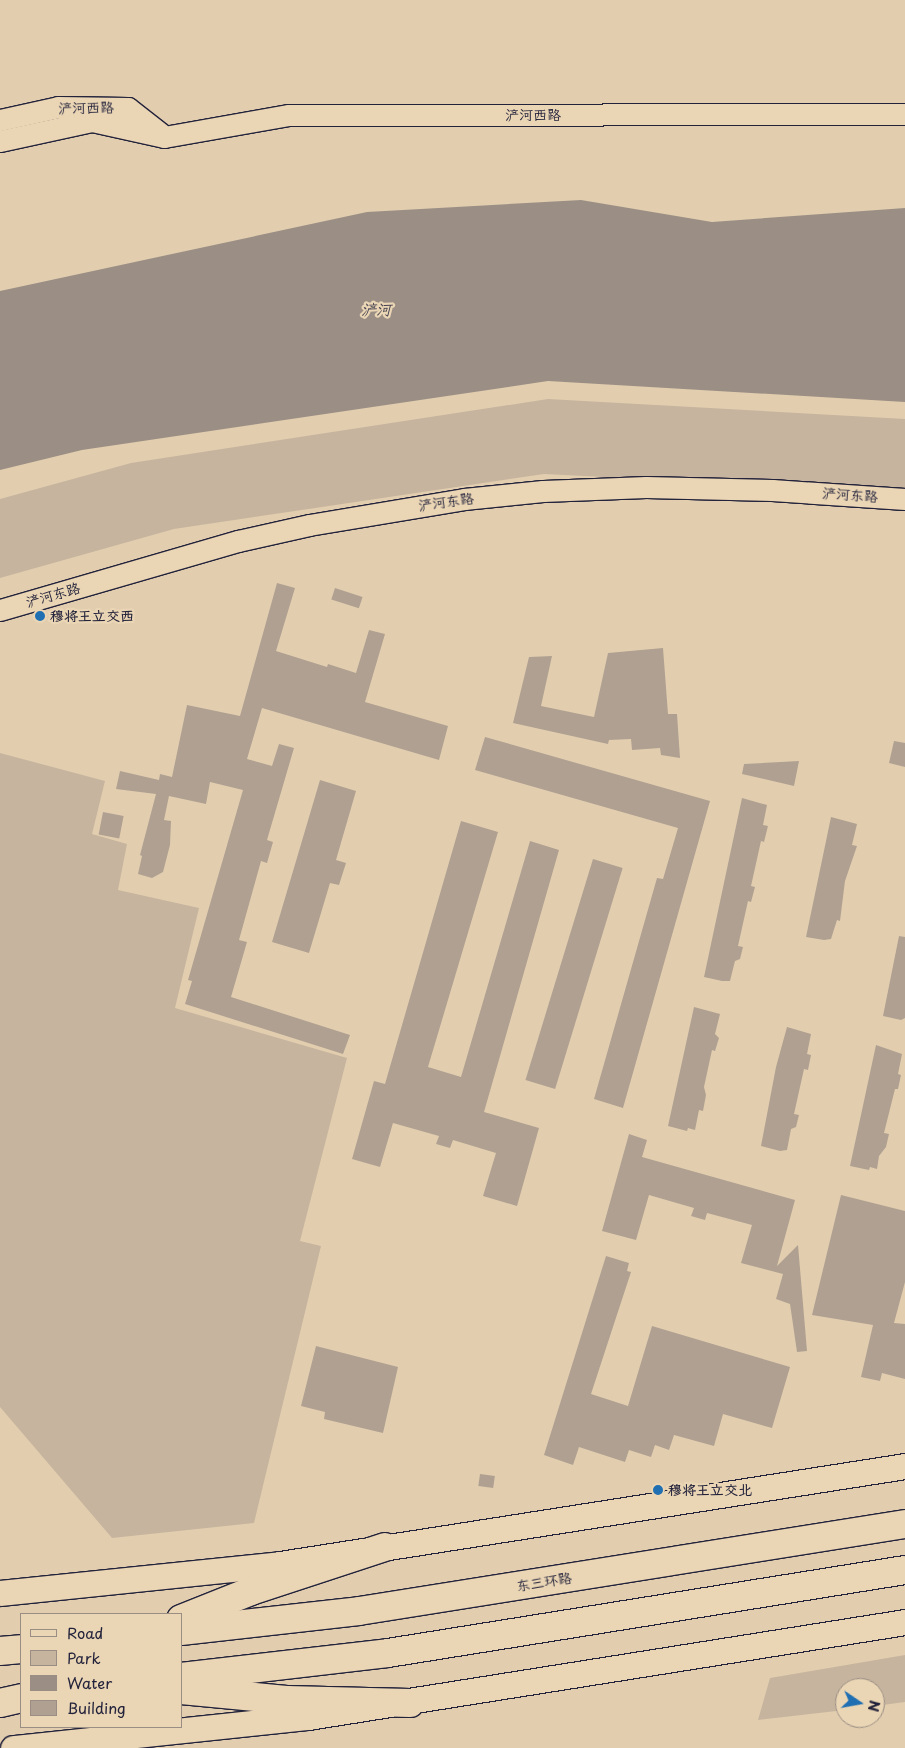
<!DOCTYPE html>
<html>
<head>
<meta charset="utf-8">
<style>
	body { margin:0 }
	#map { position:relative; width:905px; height:1748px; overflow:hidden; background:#e2ceaf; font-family:"Playpen Sans","LXGW WenKai TC",sans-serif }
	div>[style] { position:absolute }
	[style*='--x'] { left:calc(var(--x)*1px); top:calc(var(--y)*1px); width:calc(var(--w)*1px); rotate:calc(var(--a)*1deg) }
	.green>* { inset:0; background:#c6b49e }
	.water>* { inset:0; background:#9b8f85 }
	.building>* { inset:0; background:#b0a091; transform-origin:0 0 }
	.roads { filter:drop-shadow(1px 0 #22223b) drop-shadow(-1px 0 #22223b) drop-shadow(0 1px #22223b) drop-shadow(0 -1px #22223b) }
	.tertiary>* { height:21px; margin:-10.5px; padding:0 10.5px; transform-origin:10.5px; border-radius:10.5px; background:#ead5b4 }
	.secondary>* { height:25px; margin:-12.5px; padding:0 12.5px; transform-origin:12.5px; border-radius:12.5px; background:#ead5b4 }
	.trunk>* { height:28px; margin:-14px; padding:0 14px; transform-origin:14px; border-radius:14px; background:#ead5b4 }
	.dots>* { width:14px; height:14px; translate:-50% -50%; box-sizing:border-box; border:2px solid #ead5b4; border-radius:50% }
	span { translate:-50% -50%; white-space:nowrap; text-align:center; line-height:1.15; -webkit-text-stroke:4.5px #ead5b4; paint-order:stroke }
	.street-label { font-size:14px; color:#22223b }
	.poi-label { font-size:14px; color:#22223b; font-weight:700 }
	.left { translate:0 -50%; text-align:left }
	.water-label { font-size:15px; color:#464351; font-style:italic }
	.legend { position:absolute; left:20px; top:1613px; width:162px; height:115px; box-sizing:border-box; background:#ead5b4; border:1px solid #9a8d84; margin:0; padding:6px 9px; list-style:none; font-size:15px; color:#22223b }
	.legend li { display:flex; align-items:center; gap:10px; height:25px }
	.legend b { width:25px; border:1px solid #9a8d84 }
	.north { position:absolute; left:835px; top:1678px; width:50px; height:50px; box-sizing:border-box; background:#ead5b4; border:1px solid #9a8d84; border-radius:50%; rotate:102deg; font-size:14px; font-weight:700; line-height:20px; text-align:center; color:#22223b }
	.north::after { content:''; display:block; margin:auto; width:18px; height:22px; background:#1f6fb2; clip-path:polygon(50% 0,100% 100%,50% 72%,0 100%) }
</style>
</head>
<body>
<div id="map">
	<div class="green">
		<i style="clip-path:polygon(548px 399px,905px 419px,905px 492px,544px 474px,174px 529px,0 578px,0 499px,131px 463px)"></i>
		<i style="clip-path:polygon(0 753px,105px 781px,92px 834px,127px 844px,118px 890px,199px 908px,175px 1008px,347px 1058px,300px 1241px,321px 1246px,254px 1523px,112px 1538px,0 1407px)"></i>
		<i style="clip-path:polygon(905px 1655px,905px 1702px,875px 1706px,875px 1688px,845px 1688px,845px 1710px,758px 1720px,770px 1678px)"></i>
	</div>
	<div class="water">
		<i style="clip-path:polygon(581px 200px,712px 222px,905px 208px,905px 402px,548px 381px,82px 450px,0 470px,0 291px,367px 212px)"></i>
	</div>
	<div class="building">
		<i style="clip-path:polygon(277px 583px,295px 588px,276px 651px,327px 667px,328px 664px,356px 673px,369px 630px,385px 634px,365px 702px,448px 726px,439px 760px,262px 708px,247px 759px,272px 766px,279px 744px,294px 748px,267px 840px,273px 842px,267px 863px,261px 861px,239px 940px,247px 942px,231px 997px,350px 1035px,343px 1054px,185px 1004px,192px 981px,188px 980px,243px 790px,210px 782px,206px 804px,169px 796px,164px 820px,171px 821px,170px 845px,163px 872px,152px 878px,138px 874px,142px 856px,140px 855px,156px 794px,116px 789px,120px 771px,159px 780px,160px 774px,172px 777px,187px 705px,240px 716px)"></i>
		<i style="left:335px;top:588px;width:29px;height:12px;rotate:18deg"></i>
		<i style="clip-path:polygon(663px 648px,668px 714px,677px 714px,680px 758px,661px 755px,660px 748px,632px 750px,631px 739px,609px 740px,608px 744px,513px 723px,529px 657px,552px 656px,541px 706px,594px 717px,608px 653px)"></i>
		<i style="clip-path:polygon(485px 737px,710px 801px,623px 1108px,594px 1099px,657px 878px,663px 879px,678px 828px,475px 770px)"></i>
		<i style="clip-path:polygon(894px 741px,905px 743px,905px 767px,889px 763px)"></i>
		<i style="clip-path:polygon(799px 761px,794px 786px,742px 774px,744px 764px)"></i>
		<i style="clip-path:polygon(320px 780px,356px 791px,336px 860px,346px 863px,339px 885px,330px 883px,309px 953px,272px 942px)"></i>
		<i style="clip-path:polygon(742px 798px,767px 805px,763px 825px,768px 826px,764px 842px,761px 841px,751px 886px,755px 887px,751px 902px,748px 901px,738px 946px,743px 947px,740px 959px,735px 961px,730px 981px,722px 981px,704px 977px)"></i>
		<i style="left:103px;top:812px;width:21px;height:23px;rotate:11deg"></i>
		<i style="clip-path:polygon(831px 817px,857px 824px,852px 845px,857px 846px,845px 881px,840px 921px,837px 920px,831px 939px,824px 940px,806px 937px)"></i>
		<i style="clip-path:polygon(461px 821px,498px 832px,428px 1067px,461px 1077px,530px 841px,559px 850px,484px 1112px,539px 1128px,517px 1206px,483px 1196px,496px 1153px,453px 1140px,450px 1148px,436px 1144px,439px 1136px,393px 1123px,380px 1167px,352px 1159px,374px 1081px,385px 1084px)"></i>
		<i style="left:593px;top:859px;width:31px;height:231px;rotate:17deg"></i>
		<i style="clip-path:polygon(899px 936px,905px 937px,905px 1018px,901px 1020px,883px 1016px)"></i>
		<i style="clip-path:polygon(694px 1007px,720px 1014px,715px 1034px,719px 1038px,715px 1051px,712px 1050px,704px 1087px,706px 1095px,703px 1111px,699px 1110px,695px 1130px,688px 1128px,687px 1131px,668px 1126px)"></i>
		<i style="clip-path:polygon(787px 1027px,811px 1034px,807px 1054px,811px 1055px,808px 1070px,804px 1069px,794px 1114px,799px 1115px,796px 1127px,791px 1129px,787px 1150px,780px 1151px,761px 1146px,776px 1067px)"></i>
		<i style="clip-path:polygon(876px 1045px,902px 1054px,898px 1074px,901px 1075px,898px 1089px,895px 1089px,884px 1133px,889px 1134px,886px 1147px,879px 1156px,877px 1169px,870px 1167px,869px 1170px,850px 1166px)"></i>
		<i style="clip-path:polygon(629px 1134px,647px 1140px,642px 1157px,795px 1200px,777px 1266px,798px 1245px,807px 1351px,797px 1352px,790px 1304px,776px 1299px,783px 1274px,741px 1263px,752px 1225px,707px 1213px,705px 1220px,691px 1216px,694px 1208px,649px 1195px,636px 1240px,602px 1231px)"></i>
		<i style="clip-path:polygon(841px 1195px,905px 1211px,905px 1282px,894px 1323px,905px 1324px,905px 1379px,882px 1373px,880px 1381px,861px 1377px,873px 1325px,812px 1315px)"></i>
		<i style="clip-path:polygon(606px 1256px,629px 1263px,627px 1271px,631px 1272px,591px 1394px,628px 1406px,652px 1326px,790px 1367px,772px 1428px,723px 1414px,714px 1446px,674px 1435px,669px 1450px,655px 1445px,651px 1457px,629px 1450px,625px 1462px,579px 1447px,573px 1465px,544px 1455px)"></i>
		<i style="clip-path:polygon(316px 1346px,398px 1367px,383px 1433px,324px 1419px,325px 1412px,301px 1406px)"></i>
		<i style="left:480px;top:1474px;width:15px;height:12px;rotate:8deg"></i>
	</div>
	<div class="roads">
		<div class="tertiary">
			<i style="--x:0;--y:120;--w:59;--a:-12.6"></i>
			<i style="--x:58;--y:107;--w:70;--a:0.8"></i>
			<i style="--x:128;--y:108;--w:41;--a:38"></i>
			<i style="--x:0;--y:141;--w:94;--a:-12.3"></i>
			<i style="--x:92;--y:121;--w:74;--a:12.5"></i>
			<i style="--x:164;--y:137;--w:127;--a:-10"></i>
			<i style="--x:289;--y:115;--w:616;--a:-0.09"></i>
			<i style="--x:0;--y:610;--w:248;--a:-16.2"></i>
			<i style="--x:238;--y:541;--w:73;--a:-12.7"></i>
			<i style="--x:309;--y:525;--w:157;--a:-9.5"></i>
			<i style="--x:464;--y:499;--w:79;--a:-5.8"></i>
			<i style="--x:543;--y:491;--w:103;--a:-2.2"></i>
			<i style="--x:646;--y:487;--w:126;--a:1.4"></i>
			<i style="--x:772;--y:490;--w:133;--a:3.9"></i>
		</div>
		<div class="secondary">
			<i style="--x:0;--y:1593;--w:281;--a:-5.9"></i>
			<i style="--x:280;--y:1564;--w:633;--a:-8.91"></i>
			<i style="--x:13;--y:1748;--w:297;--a:-6"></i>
			<i style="--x:308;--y:1717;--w:605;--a:-9.04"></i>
		</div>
		<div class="trunk">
			<i style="--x:181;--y:1619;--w:75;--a:-21.8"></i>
			<i style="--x:251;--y:1591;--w:141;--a:-18.2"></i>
			<i style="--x:181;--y:1631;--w:179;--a:-6.4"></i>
			<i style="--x:359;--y:1611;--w:553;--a:-9.05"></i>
			<i style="--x:0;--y:1651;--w:21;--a:-5"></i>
			<i style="--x:181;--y:1677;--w:208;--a:-6.6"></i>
			<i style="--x:388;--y:1653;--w:524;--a:-9.12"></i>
			<i style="--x:181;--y:1690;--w:106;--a:5.4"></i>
			<i style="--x:287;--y:1700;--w:123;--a:1.4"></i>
			<i style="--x:0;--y:1703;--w:22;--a:-13"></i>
		</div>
	</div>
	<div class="dots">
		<i style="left:40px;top:616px;background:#1f6fb2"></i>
		<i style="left:658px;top:1490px;background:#1f6fb2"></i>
	</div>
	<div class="street-label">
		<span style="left:86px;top:108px;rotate:-1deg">浐河西路</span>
		<span style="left:533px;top:115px">浐河西路</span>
		<span style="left:850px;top:495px;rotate:4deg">浐河东路</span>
		<span style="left:446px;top:502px;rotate:-8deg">浐河东路</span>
		<span style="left:53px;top:595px;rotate:-16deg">浐河东路</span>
		<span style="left:544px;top:1582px;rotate:-9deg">东三环路</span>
	</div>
	<div class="poi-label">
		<span class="left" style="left:50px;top:616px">穆将王立交西</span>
		<span class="left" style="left:668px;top:1490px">穆将王立交北</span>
	</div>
	<div class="water-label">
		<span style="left:376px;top:309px">浐河</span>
	</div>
	<ul class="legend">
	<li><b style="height:6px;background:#ead5b4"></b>Road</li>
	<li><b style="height:14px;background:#c6b49e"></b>Park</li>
	<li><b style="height:14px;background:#9b8f85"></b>Water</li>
	<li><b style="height:14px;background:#b0a091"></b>Building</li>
	</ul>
	<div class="north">N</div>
</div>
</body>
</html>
